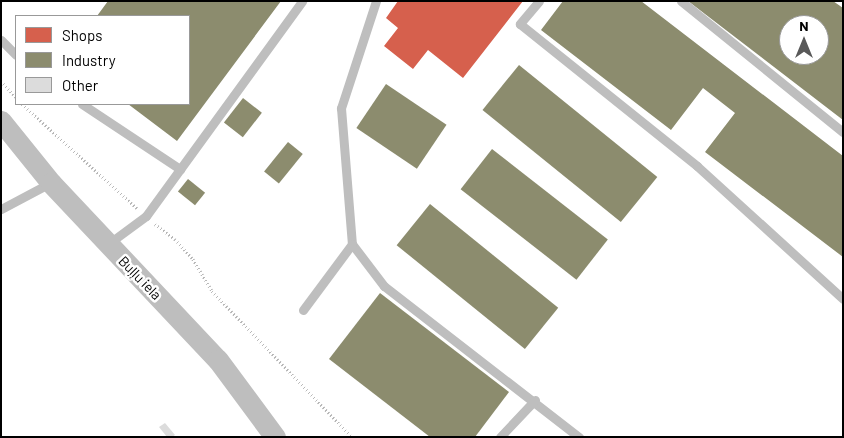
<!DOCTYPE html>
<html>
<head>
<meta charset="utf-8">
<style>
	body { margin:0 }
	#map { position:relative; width:844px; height:438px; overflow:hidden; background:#fff; font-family:Barlow,sans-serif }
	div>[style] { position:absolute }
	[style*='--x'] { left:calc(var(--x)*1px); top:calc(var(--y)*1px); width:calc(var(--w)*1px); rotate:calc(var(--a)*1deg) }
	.shops>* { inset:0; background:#d6604d }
	.industry>* { inset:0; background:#8c8c6e; transform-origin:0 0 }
	.building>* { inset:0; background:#dcdcdc }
	.path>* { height:2.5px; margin-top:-1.25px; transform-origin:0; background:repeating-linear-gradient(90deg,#b8b8b8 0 1px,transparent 0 3.5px) }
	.service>* { height:9px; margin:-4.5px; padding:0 4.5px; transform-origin:4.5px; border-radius:4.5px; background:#bebebe }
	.tertiary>* { height:21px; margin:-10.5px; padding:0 10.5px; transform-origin:10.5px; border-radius:10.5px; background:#bebebe }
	span { translate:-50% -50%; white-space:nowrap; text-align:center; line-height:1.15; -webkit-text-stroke:5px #fff; paint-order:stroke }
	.street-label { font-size:14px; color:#000 }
	.frame { position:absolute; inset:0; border:2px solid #000; pointer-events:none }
	.legend { position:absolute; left:15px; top:15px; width:175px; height:90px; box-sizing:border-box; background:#fff; border:1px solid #999; margin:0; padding:6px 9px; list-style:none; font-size:15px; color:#000 }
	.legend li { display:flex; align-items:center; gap:10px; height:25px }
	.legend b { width:25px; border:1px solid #999 }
	.north { position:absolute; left:779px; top:15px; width:50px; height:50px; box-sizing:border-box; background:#fff; border:1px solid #999; border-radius:50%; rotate:0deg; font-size:14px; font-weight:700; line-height:20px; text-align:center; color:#000 }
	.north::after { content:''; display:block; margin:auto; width:18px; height:22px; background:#595959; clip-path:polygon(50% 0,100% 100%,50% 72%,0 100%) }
</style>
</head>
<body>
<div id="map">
	<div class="shops">
		<i style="clip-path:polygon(398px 1px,523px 1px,463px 78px,428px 50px,413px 69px,384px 46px,398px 28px,386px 18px)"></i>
	</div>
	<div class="industry">
		<i style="clip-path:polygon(108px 1px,281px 1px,177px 141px,128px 104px,189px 104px,189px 16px,97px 16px)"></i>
		<i style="clip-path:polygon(563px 1px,641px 1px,843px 156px,843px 257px,705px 152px,735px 113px,703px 88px,671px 130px,541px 30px)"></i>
		<i style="clip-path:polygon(evenodd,688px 1px,833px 1px,843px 8px,843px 120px,688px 1px,789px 25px,819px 25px,819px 55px,789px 55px,789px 25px)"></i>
		<i style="left:519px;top:65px;width:178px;height:58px;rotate:39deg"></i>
		<i style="left:386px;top:84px;width:73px;height:53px;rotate:34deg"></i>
		<i style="left:243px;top:98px;width:24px;height:31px;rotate:38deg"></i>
		<i style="left:288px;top:142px;width:19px;height:38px;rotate:39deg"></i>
		<i style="left:492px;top:149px;width:147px;height:51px;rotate:38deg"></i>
		<i style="left:188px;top:179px;width:22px;height:16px;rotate:39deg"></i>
		<i style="left:430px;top:204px;width:165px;height:53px;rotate:39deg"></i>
		<i style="clip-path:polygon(380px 293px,509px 392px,475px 437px,430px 437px,329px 359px)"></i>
	</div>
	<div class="building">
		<i style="clip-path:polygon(165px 423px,175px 435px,172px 437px,167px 437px,159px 427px)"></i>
	</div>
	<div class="path">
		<i style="--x:1;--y:81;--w:22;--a:47"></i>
		<i style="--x:22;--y:104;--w:156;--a:42.2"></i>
		<i style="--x:155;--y:224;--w:25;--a:37"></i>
		<i style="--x:175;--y:239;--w:27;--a:48"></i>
		<i style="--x:193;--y:259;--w:37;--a:59"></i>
		<i style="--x:212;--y:291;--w:202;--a:46.2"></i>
	</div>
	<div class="service">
		<i style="--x:376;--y:1;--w:113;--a:108.1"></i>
		<i style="--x:341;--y:108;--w:136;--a:85.4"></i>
		<i style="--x:352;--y:244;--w:53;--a:52.7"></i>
		<i style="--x:384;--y:286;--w:247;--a:37.8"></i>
		<i style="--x:539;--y:1;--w:30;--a:130"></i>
		<i style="--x:520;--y:24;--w:227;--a:38.7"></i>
		<i style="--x:697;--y:166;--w:197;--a:42.3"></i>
		<i style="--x:681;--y:1;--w:208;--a:39"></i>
		<i style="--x:1;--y:40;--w:21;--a:45"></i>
		<i style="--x:82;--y:104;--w:118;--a:33.6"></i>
		<i style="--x:1;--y:209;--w:55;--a:-28"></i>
		<i style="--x:108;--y:244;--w:47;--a:-36.4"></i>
		<i style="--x:146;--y:216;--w:266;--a:-54"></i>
		<i style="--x:303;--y:310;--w:82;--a:-53.4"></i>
		<i style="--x:500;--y:437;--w:51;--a:-46.6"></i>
	</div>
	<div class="tertiary">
		<i style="--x:1;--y:121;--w:80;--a:51.1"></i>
		<i style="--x:51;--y:183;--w:243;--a:46.7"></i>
		<i style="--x:218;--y:360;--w:96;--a:53.5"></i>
	</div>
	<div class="street-label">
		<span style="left:140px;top:278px;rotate:46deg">Buļļu iela</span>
	</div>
	<div class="frame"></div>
	<ul class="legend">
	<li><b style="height:14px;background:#d6604d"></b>Shops</li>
	<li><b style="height:14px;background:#8c8c6e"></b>Industry</li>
	<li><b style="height:14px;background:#dcdcdc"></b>Other</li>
	</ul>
	<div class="north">N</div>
</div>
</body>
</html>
